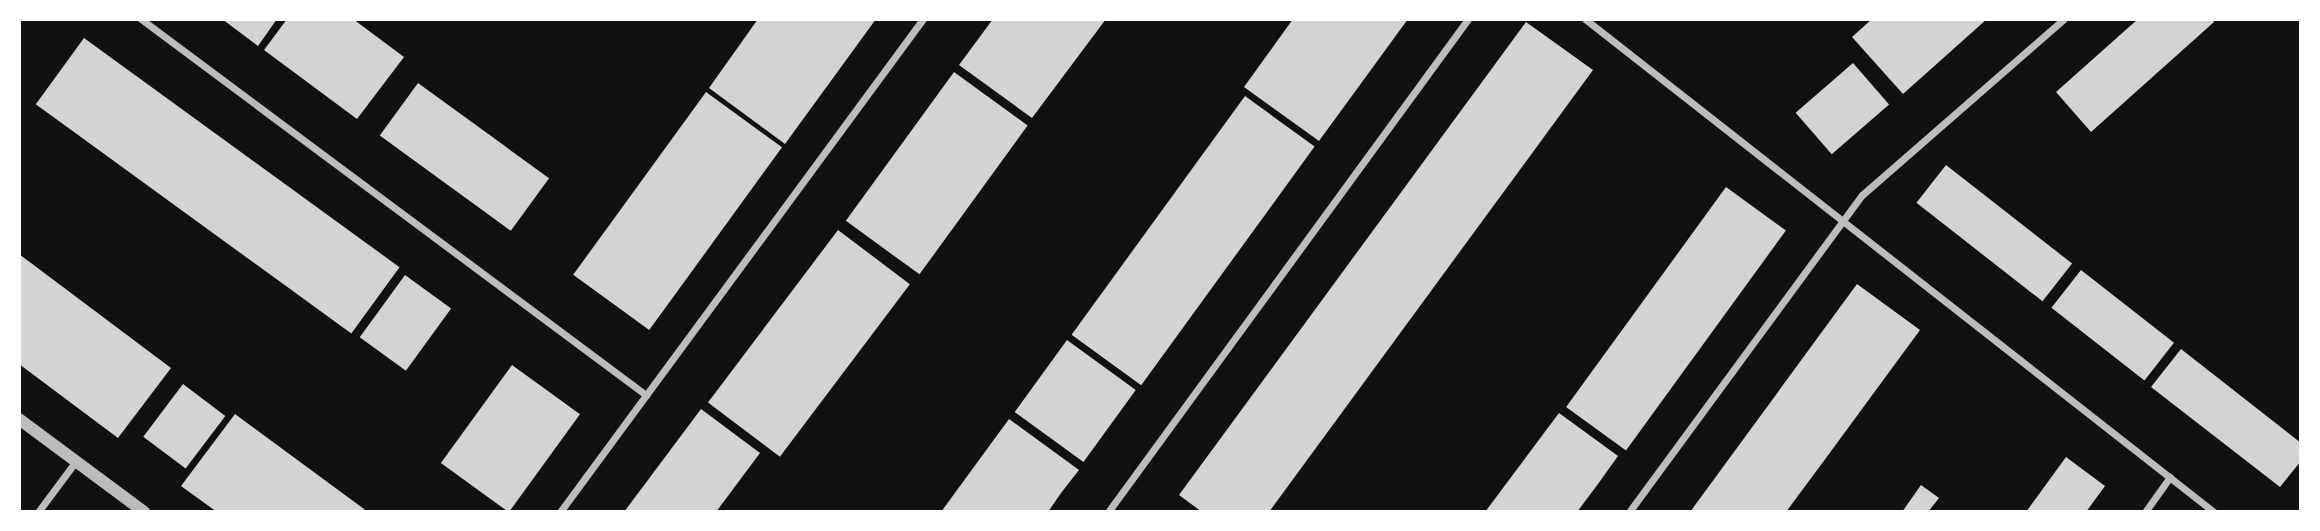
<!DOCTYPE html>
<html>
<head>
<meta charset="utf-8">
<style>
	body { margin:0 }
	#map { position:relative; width:2320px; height:531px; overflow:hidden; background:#111; font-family:Rubik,sans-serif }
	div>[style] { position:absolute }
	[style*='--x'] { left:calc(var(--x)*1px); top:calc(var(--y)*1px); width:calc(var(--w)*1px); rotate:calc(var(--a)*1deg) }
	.building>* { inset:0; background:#d3d3d3; transform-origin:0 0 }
	.minor>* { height:7px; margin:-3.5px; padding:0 3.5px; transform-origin:3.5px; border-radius:3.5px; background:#bcbcbc }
	.tertiary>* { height:12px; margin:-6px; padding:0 6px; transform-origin:6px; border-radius:6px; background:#bcbcbc }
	span { translate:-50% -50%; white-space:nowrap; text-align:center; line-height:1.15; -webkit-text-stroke:7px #fff; paint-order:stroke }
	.frame { position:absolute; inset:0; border:21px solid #fff; pointer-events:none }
</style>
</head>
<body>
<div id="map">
	<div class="building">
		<i style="clip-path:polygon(222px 19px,277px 19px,258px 46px)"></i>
		<i style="clip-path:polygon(287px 19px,353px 19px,404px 57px,357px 119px,264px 50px)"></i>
		<i style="clip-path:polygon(758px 19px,876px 19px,785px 144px,709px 88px)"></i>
		<i style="clip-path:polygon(993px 19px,1106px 19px,1032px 118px,959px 65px)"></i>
		<i style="clip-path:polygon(1293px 19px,1408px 19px,1319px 141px,1244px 87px)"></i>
		<i style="clip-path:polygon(1872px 19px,1987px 19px,1903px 94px,1852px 37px)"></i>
		<i style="clip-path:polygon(2138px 19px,2212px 19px,2214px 22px,2091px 132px,2056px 92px)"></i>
		<i style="clip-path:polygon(1526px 22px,1593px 70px,1269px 512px,1202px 512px,1179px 495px)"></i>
		<i style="left:84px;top:38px;width:390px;height:82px;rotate:36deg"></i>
		<i style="left:1853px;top:63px;width:55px;height:76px;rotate:49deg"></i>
		<i style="left:954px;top:72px;width:91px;height:184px;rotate:36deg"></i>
		<i style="left:418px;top:83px;width:162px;height:65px;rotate:36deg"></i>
		<i style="left:706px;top:92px;width:94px;height:226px;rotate:36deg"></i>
		<i style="left:1245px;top:96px;width:86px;height:295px;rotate:36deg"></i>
		<i style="left:1946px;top:165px;width:160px;height:48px;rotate:38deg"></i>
		<i style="left:1726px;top:187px;width:74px;height:272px;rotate:36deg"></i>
		<i style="left:838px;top:230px;width:90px;height:216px;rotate:37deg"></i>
		<i style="clip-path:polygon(19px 254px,171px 368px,118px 438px,19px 364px)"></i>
		<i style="left:2081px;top:270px;width:118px;height:48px;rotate:38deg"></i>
		<i style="left:405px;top:275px;width:57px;height:77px;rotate:36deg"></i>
		<i style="clip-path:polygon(1857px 284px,1920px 330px,1826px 458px,1786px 512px,1690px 512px)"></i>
		<i style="left:1067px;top:340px;width:85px;height:89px;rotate:36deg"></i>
		<i style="clip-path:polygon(2181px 349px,2301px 443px,2301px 461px,2280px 487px,2151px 387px)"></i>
		<i style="left:512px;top:365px;width:84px;height:121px;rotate:36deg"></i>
		<i style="left:183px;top:384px;width:53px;height:66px;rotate:37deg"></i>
		<i style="clip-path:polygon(701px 409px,760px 453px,716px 512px,624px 512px)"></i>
		<i style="clip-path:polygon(1559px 413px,1618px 456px,1598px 484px,1577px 512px,1485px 512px)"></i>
		<i style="clip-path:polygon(235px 414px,364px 509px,367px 512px,217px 512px,181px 486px)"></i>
		<i style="clip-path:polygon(1009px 419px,1079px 470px,1061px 493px,1048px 512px,941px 512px)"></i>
		<i style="clip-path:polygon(2066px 457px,2105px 486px,2086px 512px,2026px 512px)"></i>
		<i style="clip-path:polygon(1921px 485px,1939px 498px,1928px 512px,1902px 512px)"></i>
	</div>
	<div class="minor">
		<i style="--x:141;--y:19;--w:630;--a:36.67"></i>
		<i style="--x:1585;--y:19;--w:799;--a:38.09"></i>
		<i style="--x:38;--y:512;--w:64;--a:-53.3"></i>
		<i style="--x:560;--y:512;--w:612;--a:-53.64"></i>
		<i style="--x:1108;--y:512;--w:610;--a:-53.86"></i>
		<i style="--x:1629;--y:512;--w:393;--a:-53.7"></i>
		<i style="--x:1862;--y:195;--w:268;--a:-41.1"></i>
		<i style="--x:2145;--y:512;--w:43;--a:-54.5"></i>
	</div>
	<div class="tertiary">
		<i style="--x:19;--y:419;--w:156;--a:36.6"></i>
	</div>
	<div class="frame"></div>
</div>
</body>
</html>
